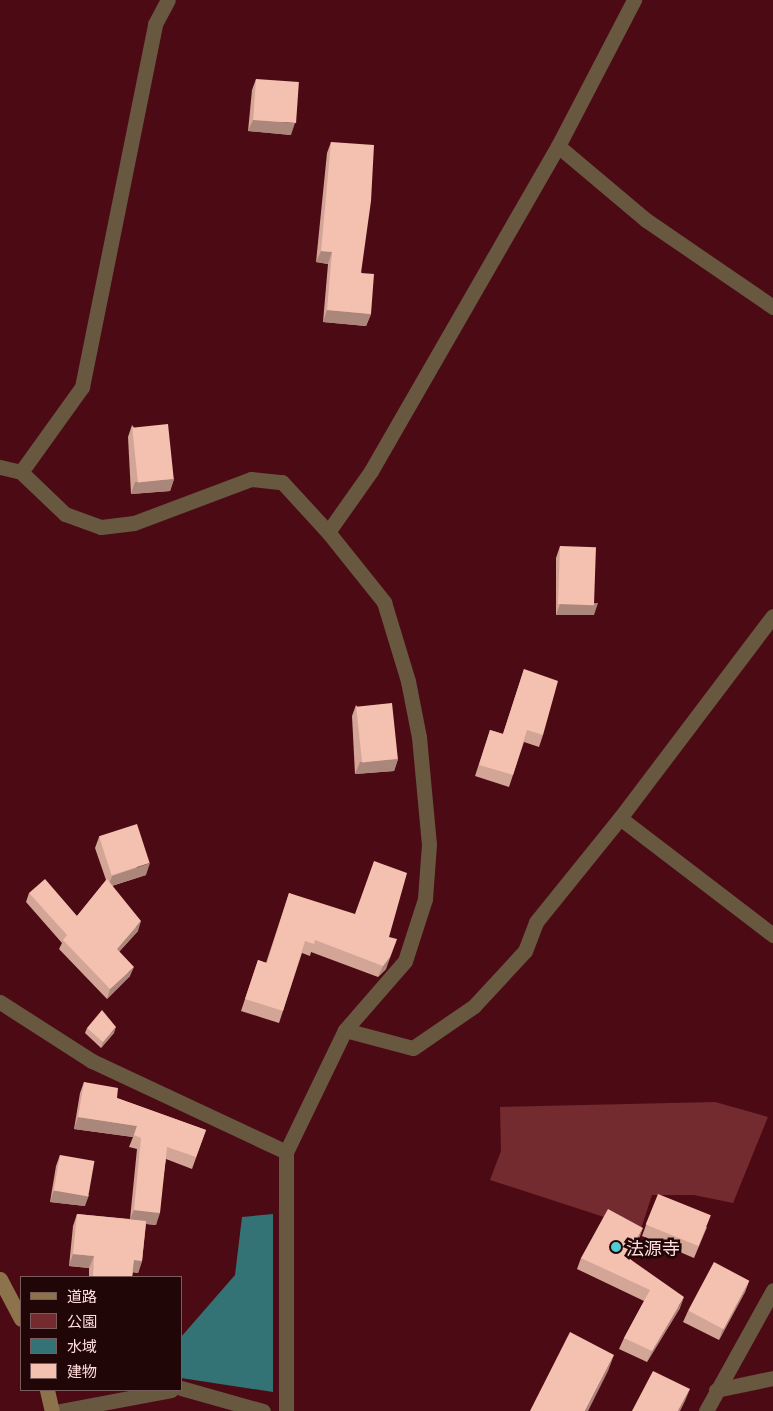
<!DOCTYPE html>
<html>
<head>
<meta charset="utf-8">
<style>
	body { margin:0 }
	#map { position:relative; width:773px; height:1411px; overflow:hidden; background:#4c0b14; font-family:Georgia,"Noto Sans JP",serif }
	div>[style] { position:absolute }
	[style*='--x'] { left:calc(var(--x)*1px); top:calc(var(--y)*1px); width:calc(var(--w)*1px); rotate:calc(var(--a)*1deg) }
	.green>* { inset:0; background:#732b30 }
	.water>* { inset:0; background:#337375 }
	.street>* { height:15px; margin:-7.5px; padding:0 7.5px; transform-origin:7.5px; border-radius:7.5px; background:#685840 }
	.secondary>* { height:15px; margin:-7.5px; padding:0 7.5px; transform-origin:7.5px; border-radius:7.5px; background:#8c734b }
	.wall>* { inset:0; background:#d2a596 }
	.shaded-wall>* { inset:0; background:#ab867a }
	.building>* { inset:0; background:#f4c0af; transform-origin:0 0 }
	.dots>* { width:14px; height:14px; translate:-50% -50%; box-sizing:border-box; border:2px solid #210608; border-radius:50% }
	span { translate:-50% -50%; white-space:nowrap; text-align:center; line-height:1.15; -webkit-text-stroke:5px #210608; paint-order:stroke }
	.poi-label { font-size:18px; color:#ffdddc }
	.left { translate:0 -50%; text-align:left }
	.legend { position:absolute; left:20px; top:1276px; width:162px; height:115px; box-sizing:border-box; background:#210608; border:1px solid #7a5c5d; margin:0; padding:6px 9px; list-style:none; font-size:15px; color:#ffdddc }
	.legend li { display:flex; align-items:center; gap:10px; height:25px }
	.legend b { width:25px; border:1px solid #7a5c5d }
</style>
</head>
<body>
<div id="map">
	<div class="green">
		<i style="clip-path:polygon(715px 1102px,768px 1117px,733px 1203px,694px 1195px,652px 1195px,641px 1229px,490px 1180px,501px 1151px,500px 1107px)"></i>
	</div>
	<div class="water">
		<i style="clip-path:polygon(273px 1214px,273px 1392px,181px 1378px,181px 1337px,235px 1275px,242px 1217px)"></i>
	</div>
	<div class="street">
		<i style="--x:558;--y:146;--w:115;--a:40.1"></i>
		<i style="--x:646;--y:220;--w:154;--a:34.4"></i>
		<i style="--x:0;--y:467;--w:22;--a:13"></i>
		<i style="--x:21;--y:472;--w:61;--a:43.7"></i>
		<i style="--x:65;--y:514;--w:38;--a:20"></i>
		<i style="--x:101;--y:527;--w:33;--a:-7"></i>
		<i style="--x:134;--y:523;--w:125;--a:-20.6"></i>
		<i style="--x:251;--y:479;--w:31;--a:6"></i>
		<i style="--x:282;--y:482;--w:68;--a:47.4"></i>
		<i style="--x:328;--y:532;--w:90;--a:51.3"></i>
		<i style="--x:384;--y:602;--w:83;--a:73.1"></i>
		<i style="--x:408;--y:681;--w:57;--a:78.9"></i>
		<i style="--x:419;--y:737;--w:107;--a:84.7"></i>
		<i style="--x:429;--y:844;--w:55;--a:94.2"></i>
		<i style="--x:425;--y:899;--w:65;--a:107.9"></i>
		<i style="--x:405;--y:961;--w:91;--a:131"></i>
		<i style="--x:345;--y:1030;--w:136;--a:115.8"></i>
		<i style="--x:286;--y:1152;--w:259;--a:90"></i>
		<i style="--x:21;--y:472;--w:105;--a:-54.3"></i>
		<i style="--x:82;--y:387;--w:370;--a:-78.6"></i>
		<i style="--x:155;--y:24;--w:27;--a:-62"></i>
		<i style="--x:328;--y:532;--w:75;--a:-54.8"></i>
		<i style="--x:371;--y:471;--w:375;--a:-60.1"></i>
		<i style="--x:558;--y:146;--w:165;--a:-62.5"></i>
		<i style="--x:620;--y:818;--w:193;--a:37.4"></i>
		<i style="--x:0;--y:1002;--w:109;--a:32.7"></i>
		<i style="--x:92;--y:1061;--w:214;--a:25.1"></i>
		<i style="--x:345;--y:1030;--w:70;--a:14.8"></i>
		<i style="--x:413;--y:1048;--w:74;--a:-34.5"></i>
		<i style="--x:474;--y:1006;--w:75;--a:-47.2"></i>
		<i style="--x:525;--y:951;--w:31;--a:-69"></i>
		<i style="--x:536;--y:922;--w:134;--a:-51.1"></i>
		<i style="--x:620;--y:818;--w:253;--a:-52.9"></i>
		<i style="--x:181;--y:1388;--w:85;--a:15.7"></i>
		<i style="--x:716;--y:1390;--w:58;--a:-11.9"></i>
		<i style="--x:60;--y:1411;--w:113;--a:-10.7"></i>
		<i style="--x:706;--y:1411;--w:138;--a:-61"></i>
	</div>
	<div class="secondary">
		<i style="--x:0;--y:1279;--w:45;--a:62.3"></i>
		<i style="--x:47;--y:1390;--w:22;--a:77"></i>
	</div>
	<div class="wall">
		<i style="clip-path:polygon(256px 79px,291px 135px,248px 131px,252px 90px)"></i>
		<i style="clip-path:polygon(331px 142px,371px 314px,366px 326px,323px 322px,328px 264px,316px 262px,327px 153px)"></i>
		<i style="clip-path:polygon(132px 425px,174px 479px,170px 491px,131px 494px,128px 437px)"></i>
		<i style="clip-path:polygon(560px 546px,594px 615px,556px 615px,556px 558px)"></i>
		<i style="clip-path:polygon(524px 669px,543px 735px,539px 747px,524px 742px,509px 787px,475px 776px,490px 730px,503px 734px)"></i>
		<i style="clip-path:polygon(356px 705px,398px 759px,394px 771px,355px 774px,352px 716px)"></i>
		<i style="clip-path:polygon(99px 837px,146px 875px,112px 886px,138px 931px,119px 952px,130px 976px,107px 999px,59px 949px,62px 943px,26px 902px,29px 893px,77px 916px,106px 880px,95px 848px)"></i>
		<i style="clip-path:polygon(289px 893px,389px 937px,386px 969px,378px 977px,311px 952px,310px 956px,302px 953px,279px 1023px,241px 1011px,258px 960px,266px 963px)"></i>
		<i style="clip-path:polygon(87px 1028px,114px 1033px,101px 1048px,85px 1033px)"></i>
		<i style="clip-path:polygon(84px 1082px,117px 1098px,206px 1130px,192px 1169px,166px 1159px,156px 1225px,146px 1224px,142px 1261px,138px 1273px,133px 1272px,132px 1277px,89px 1277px,89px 1268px,69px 1266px,73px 1226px,77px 1214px,130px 1219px,137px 1149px,129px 1147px,133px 1137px,74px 1129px,80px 1093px)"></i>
		<i style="clip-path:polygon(60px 1155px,85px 1206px,50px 1202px,56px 1166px)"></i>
		<i style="clip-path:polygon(646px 1225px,707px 1227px,694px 1258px,642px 1236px)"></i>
		<i style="clip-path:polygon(639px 1239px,629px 1258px,680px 1308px,647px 1362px,619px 1349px,624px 1338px,644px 1301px,577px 1269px,581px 1258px)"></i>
		<i style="clip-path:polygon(749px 1281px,745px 1292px,719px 1340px,683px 1322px,688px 1311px)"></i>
	</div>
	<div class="shaded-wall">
		<i style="clip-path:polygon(253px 120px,295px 123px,291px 135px,248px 131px)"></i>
		<i style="clip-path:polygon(321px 251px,332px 252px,328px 264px,316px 262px)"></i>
		<i style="clip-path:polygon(327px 310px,371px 314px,366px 326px,323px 322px)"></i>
		<i style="clip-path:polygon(174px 479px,170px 491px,131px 494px,135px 482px)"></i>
		<i style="clip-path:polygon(598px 603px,594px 615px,556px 615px,560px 604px)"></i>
		<i style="clip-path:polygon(398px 759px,394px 771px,355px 774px,360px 762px)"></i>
		<i style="clip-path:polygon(150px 863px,146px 875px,108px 887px,112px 876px)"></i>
		<i style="clip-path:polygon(141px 921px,138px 931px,113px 958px,117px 949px)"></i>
		<i style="clip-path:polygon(397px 939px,386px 969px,378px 977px,383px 966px)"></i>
		<i style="clip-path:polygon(134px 967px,130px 976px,107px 999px,110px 989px)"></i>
		<i style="clip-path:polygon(116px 1027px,114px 1033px,101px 1048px,103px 1042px)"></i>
		<i style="clip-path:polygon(78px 1117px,137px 1126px,133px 1137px,74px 1129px)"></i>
		<i style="clip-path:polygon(54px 1190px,89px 1195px,85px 1206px,50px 1202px)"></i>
		<i style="clip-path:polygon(134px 1210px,160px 1213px,156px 1225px,129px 1222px)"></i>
		<i style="clip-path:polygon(643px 1228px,639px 1239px,623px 1268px,627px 1257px)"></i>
		<i style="clip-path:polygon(73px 1254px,94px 1256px,89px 1268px,69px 1266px)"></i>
		<i style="clip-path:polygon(134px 1260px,142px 1261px,138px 1273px,130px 1272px)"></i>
		<i style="clip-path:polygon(749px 1281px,745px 1292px,719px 1340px,723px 1328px)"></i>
		<i style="clip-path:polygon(684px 1297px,680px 1308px,647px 1362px,652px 1351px)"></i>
		<i style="clip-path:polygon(614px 1355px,608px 1371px,588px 1411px,585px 1411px)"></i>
		<i style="clip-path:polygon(690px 1389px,685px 1401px,680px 1411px,678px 1411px)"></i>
	</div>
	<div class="building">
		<i style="left:256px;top:79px;width:43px;height:41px;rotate:4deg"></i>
		<i style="clip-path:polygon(331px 142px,374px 145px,371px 201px,361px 273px,374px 274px,371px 314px,327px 310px,332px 252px,321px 251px)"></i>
		<i style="left:168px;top:424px;width:55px;height:36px;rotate:84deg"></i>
		<i style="left:560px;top:546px;width:36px;height:58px;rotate:2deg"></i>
		<i style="clip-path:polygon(524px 669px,558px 681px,543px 735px,527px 730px,513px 775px,479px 765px,490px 730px,503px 734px)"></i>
		<i style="left:392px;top:703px;width:56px;height:36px;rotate:84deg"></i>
		<i style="left:137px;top:824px;width:41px;height:40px;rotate:72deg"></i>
		<i style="clip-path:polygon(374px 861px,407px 873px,389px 937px,397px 939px,390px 957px,383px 966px,315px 940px,314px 944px,305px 941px,283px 1011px,245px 999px,258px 960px,267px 963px,289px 893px,355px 914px)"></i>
		<i style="clip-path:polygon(45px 879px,77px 916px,107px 879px,141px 921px,117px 949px,134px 967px,110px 989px,63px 940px,67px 935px,29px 893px)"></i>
		<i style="clip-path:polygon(102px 1010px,116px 1027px,103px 1042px,87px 1028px)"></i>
		<i style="clip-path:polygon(84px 1082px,118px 1088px,117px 1098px,206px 1130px,196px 1157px,167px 1147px,160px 1213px,134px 1210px,141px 1138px,134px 1135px,137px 1126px,78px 1117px)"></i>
		<i style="left:60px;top:1155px;width:35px;height:36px;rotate:10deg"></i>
		<i style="left:658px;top:1194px;width:57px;height:33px;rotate:22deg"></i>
		<i style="clip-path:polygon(608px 1209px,643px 1228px,627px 1257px,684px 1297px,652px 1351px,624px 1338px,650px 1290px,581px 1258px)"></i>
		<i style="clip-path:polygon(77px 1214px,146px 1221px,142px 1261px,134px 1260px,132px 1277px,93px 1277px,94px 1256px,73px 1254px)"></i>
		<i style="left:714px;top:1262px;width:40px;height:55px;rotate:28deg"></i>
		<i style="clip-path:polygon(570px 1332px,614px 1355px,585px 1411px,530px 1411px)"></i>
		<i style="clip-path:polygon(653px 1371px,690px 1389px,678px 1411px,632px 1411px)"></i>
	</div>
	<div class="dots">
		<i style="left:616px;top:1247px;background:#51ccd1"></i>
	</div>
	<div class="poi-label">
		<span class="left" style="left:626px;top:1247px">法源寺</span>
	</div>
	<ul class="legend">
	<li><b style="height:6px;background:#8c734b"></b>道路</li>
	<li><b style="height:14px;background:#732b30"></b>公園</li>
	<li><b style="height:14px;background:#337375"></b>水域</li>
	<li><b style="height:14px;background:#f4c0af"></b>建物</li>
	</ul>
</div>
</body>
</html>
